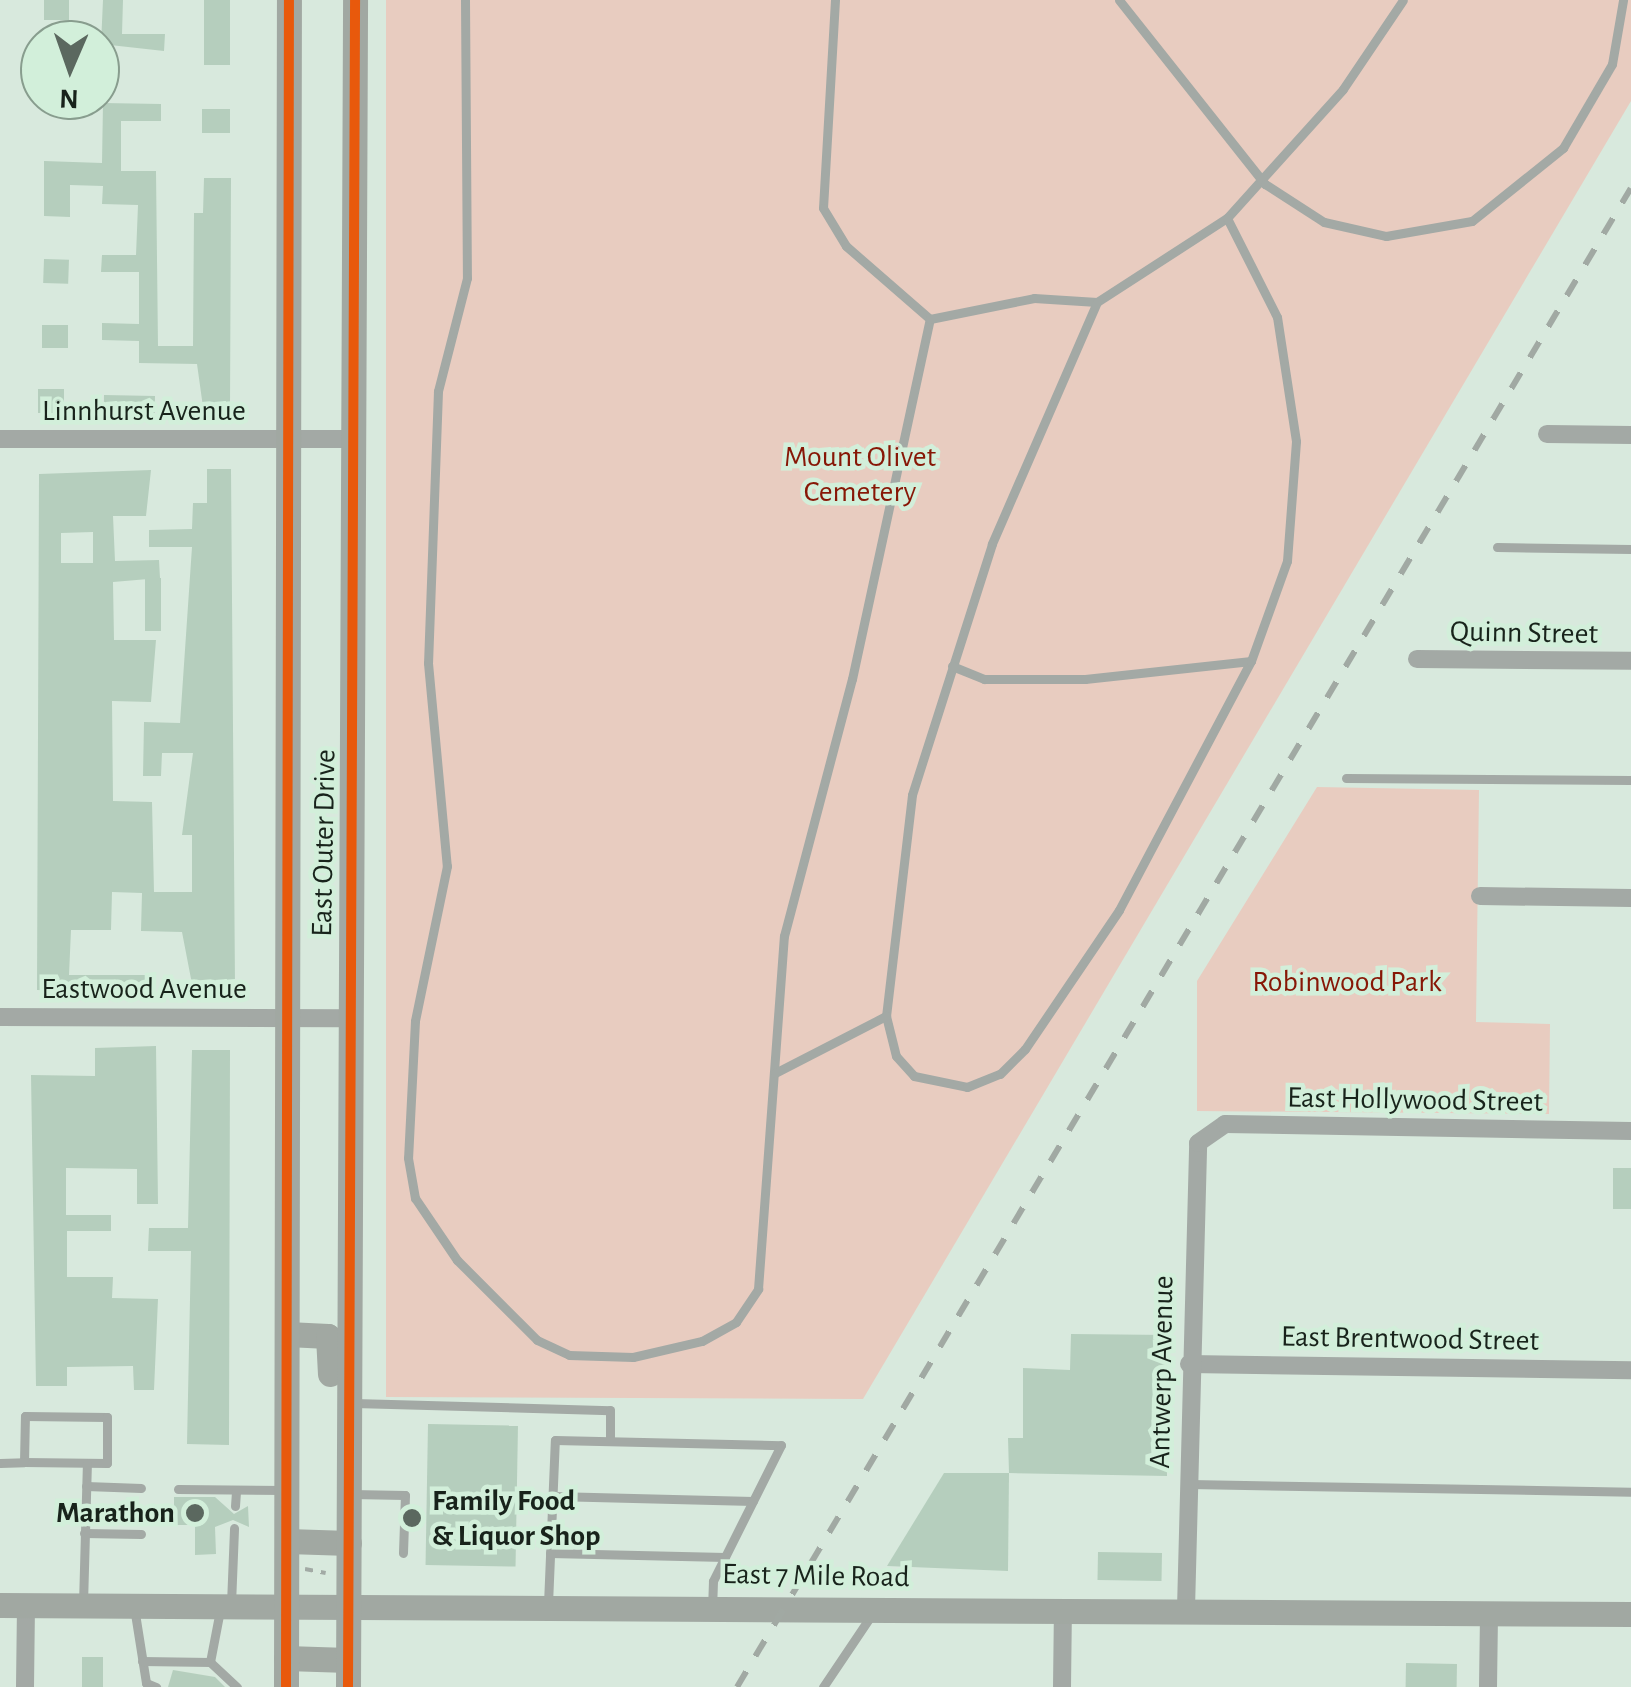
<!DOCTYPE html>
<html>
<head>
<meta charset="utf-8">
<style>
	body { margin:0 }
	#map { position:relative; width:1631px; height:1687px; overflow:hidden; background:#d8e9dd; font-family:"Alegreya Sans",sans-serif }
	div>[style] { position:absolute }
	[style*='--x'] { left:calc(var(--x)*1px); top:calc(var(--y)*1px); width:calc(var(--w)*1px); rotate:calc(var(--a)*1deg) }
	.green>* { inset:0; background:#e8ccc0 }
	.building>* { inset:0; background:#b5cebd; transform-origin:0 0 }
	.path>* { height:4px; margin-top:-2px; transform-origin:0; background:repeating-linear-gradient(90deg,#a2aaa5 0 8px,transparent 0 16px) }
	.lane>* { height:9px; margin:-4.5px; padding:0 4.5px; transform-origin:4.5px; border-radius:4.5px; background:#a3a9a5 }
	.street>* { height:18px; margin:-9px; padding:0 9px; transform-origin:9px; border-radius:9px; background:#a3a9a5 }
	.secondary>* { height:25px; margin:-12.5px; padding:0 12.5px; transform-origin:12.5px; border-radius:12.5px; background:#a1a8a2 }
	.rail>* { height:6px; margin-top:-3px; transform-origin:0; background:repeating-linear-gradient(90deg,#a1a9a3 0 18px,transparent 0 36px) }
	.cycleway>* { height:10px; margin:-5px; padding:0 5px; transform-origin:5px; border-radius:5px; background:#e8590c }
	.dots>* { width:28px; height:28px; translate:-50% -50%; box-sizing:border-box; border:5px solid #d2efda; border-radius:50% }
	span { translate:-50% -50%; white-space:nowrap; text-align:center; line-height:1.15; -webkit-text-stroke:9px #d2efda; paint-order:stroke }
	.street-label { font-size:30px; color:#18231b }
	.park-label { font-size:30px; color:#871706 }
	.poi-label { font-size:30px; color:#18231b; font-weight:700 }
	.left { translate:0 -50%; text-align:left }
	.right { translate:-100% -50%; text-align:right }
	.north { position:absolute; left:20px; top:20px; width:100px; height:100px; box-sizing:border-box; background:#d2efda; border:2px solid #889d8e; border-radius:50%; rotate:182deg; font-size:28px; font-weight:700; line-height:40px; text-align:center; color:#18231b }
	.north::after { content:''; display:block; margin:auto; width:35px; height:45px; background:#5b685f; clip-path:polygon(50% 0,100% 100%,50% 72%,0 100%) }
</style>
</head>
<body>
<div id="map">
	<div class="green">
		<i style="clip-path:polygon(386px 0,1631px 0,1631px 101px,863px 1399px,386px 1397px)"></i>
		<i style="clip-path:polygon(1317px 787px,1479px 790px,1476px 1022px,1550px 1024px,1549px 1114px,1197px 1111px,1197px 981px)"></i>
	</div>
	<div class="building">
		<i style="left:44px;top:0;width:25px;height:20px"></i>
		<i style="clip-path:polygon(103px 0,123px 0,122px 34px,165px 34px,164px 51px,101px 44px)"></i>
		<i style="left:204px;top:0;width:26px;height:65px"></i>
		<i style="clip-path:polygon(103px 103px,161px 104px,161px 121px,121px 121px,121px 171px,156px 171px,158px 346px,193px 346px,194px 213px,203px 213px,204px 178px,231px 178px,230px 408px,203px 407px,197px 364px,139px 363px,139px 341px,102px 340px,102px 323px,139px 324px,139px 272px,101px 272px,102px 255px,136px 255px,138px 205px,102px 204px,103px 186px,70px 185px,70px 217px,44px 216px,44px 161px,102px 163px)"></i>
		<i style="left:202px;top:109px;width:28px;height:24px"></i>
		<i style="left:44px;top:259px;width:25px;height:24px;rotate:2deg"></i>
		<i style="left:42px;top:325px;width:26px;height:23px"></i>
		<i style="left:38px;top:389px;width:26px;height:24px"></i>
		<i style="left:104px;top:395px;width:51px;height:17px;rotate:1deg"></i>
		<i style="clip-path:polygon(evenodd,207px 469px,231px 469px,235px 984px,192px 984px,182px 932px,141px 931px,142px 893px,112px 892px,111px 930px,71px 930px,69px 975px,148px 975px,148px 994px,37px 990px,39px 474px,151px 470px,146px 516px,113px 516px,115px 561px,159px 560px,160px 578px,113px 582px,114px 640px,156px 640px,151px 702px,112px 701px,113px 801px,152px 802px,154px 892px,192px 892px,192px 835px,182px 835px,193px 753px,162px 753px,161px 776px,143px 776px,144px 722px,180px 723px,192px 547px,149px 547px,149px 530px,192px 529px,193px 503px,207px 503px,207px 469px,93px 532px,93px 563px,61px 563px,61px 533px,93px 532px)"></i>
		<i style="left:145px;top:578px;width:16px;height:53px"></i>
		<i style="clip-path:polygon(156px 1046px,158px 1204px,137px 1204px,137px 1169px,66px 1168px,66px 1215px,111px 1215px,111px 1231px,67px 1231px,67px 1277px,113px 1277px,112px 1298px,158px 1299px,154px 1390px,134px 1390px,133px 1366px,67px 1367px,67px 1386px,36px 1386px,31px 1075px,95px 1076px,95px 1048px)"></i>
		<i style="clip-path:polygon(192px 1050px,230px 1050px,229px 1445px,187px 1444px,191px 1251px,148px 1251px,149px 1228px,188px 1228px)"></i>
		<i style="left:1613px;top:1168px;width:18px;height:41px"></i>
		<i style="clip-path:polygon(1071px 1334px,1168px 1335px,1167px 1476px,1009px 1473px,1008px 1438px,1023px 1438px,1023px 1368px,1070px 1370px)"></i>
		<i style="left:428px;top:1424px;width:90px;height:141px;rotate:1deg"></i>
		<i style="clip-path:polygon(944px 1473px,1009px 1473px,1008px 1571px,887px 1566px)"></i>
		<i style="clip-path:polygon(174px 1497px,215px 1497px,234px 1514px,248px 1506px,249px 1527px,233px 1520px,215px 1527px,216px 1554px,195px 1555px,195px 1525px,174px 1525px)"></i>
		<i style="left:1098px;top:1552px;width:64px;height:28px;rotate:1deg"></i>
		<i style="left:103px;top:1657px;width:30px;height:21px;rotate:90deg"></i>
		<i style="left:1406px;top:1663px;width:51px;height:24px;rotate:1deg"></i>
		<i style="clip-path:polygon(173px 1670px,215px 1677px,225px 1687px,168px 1687px)"></i>
	</div>
	<div class="path">
		<i style="--x:305;--y:1569;--w:21;--a:11"></i>
	</div>
	<div class="lane">
		<i style="--x:465;--y:0;--w:278;--a:89.6"></i>
		<i style="--x:467;--y:278;--w:117;--a:104.4"></i>
		<i style="--x:438;--y:391;--w:272;--a:92.1"></i>
		<i style="--x:428;--y:663;--w:204;--a:84.7"></i>
		<i style="--x:447;--y:866;--w:158;--a:101.7"></i>
		<i style="--x:415;--y:1021;--w:137;--a:92.9"></i>
		<i style="--x:408;--y:1158;--w:41;--a:80.1"></i>
		<i style="--x:415;--y:1198;--w:75;--a:55.9"></i>
		<i style="--x:457;--y:1260;--w:113;--a:45"></i>
		<i style="--x:537;--y:1340;--w:35;--a:25"></i>
		<i style="--x:569;--y:1355;--w:64;--a:1.8"></i>
		<i style="--x:633;--y:1357;--w:71;--a:-13.1"></i>
		<i style="--x:702;--y:1341;--w:39;--a:-29"></i>
		<i style="--x:736;--y:1322;--w:40;--a:-56"></i>
		<i style="--x:758;--y:1289;--w:354;--a:-85.8"></i>
		<i style="--x:784;--y:936;--w:266;--a:-75.2"></i>
		<i style="--x:852;--y:679;--w:368;--a:-77.8"></i>
		<i style="--x:835;--y:0;--w:208;--a:93.3"></i>
		<i style="--x:823;--y:208;--w:44;--a:58.8"></i>
		<i style="--x:846;--y:246;--w:111;--a:41"></i>
		<i style="--x:930;--y:319;--w:106;--a:-11.4"></i>
		<i style="--x:1034;--y:298;--w:63;--a:3.6"></i>
		<i style="--x:1097;--y:302;--w:155;--a:-32.9"></i>
		<i style="--x:1227;--y:218;--w:173;--a:-48"></i>
		<i style="--x:1343;--y:89;--w:107;--a:-56"></i>
		<i style="--x:1119;--y:0;--w:235;--a:51.6"></i>
		<i style="--x:1265;--y:184;--w:70;--a:32.8"></i>
		<i style="--x:1324;--y:222;--w:64;--a:12.7"></i>
		<i style="--x:1386;--y:236;--w:87;--a:-9.9"></i>
		<i style="--x:1472;--y:221;--w:117;--a:-38.7"></i>
		<i style="--x:1563;--y:148;--w:97;--a:-59.7"></i>
		<i style="--x:1612;--y:64;--w:65;--a:-80.2"></i>
		<i style="--x:1097;--y:302;--w:264;--a:113.5"></i>
		<i style="--x:992;--y:544;--w:263;--a:107.7"></i>
		<i style="--x:912;--y:795;--w:223;--a:96.7"></i>
		<i style="--x:886;--y:1016;--w:41;--a:76"></i>
		<i style="--x:896;--y:1056;--w:27;--a:48"></i>
		<i style="--x:914;--y:1076;--w:54;--a:11.7"></i>
		<i style="--x:967;--y:1087;--w:35;--a:-22"></i>
		<i style="--x:1000;--y:1074;--w:35;--a:-45"></i>
		<i style="--x:1025;--y:1049;--w:168;--a:-55.9"></i>
		<i style="--x:1119;--y:910;--w:282;--a:-62.1"></i>
		<i style="--x:1497;--y:547;--w:134;--a:0.9"></i>
		<i style="--x:952;--y:666;--w:35;--a:22"></i>
		<i style="--x:984;--y:679;--w:101;--a:0"></i>
		<i style="--x:1085;--y:679;--w:167;--a:-6.2"></i>
		<i style="--x:1251;--y:661;--w:106;--a:-70.2"></i>
		<i style="--x:1287;--y:561;--w:120;--a:-85.7"></i>
		<i style="--x:1296;--y:441;--w:125;--a:-98.7"></i>
		<i style="--x:1277;--y:317;--w:111;--a:-116.8"></i>
		<i style="--x:1346;--y:778;--w:285;--a:0.4"></i>
		<i style="--x:775;--y:1073;--w:125;--a:-27.2"></i>
		<i style="--x:354;--y:1403;--w:256;--a:1.6"></i>
		<i style="--x:610;--y:1410;--w:31;--a:90"></i>
		<i style="--x:25;--y:1416;--w:82;--a:0.7"></i>
		<i style="--x:107;--y:1417;--w:46;--a:90"></i>
		<i style="--x:107;--y:1463;--w:83;--a:-179.3"></i>
		<i style="--x:24;--y:1462;--w:46;--a:-88.8"></i>
		<i style="--x:0;--y:1463;--w:24;--a:-2"></i>
		<i style="--x:1190;--y:1484;--w:441;--a:1"></i>
		<i style="--x:86;--y:1486;--w:55;--a:2.1"></i>
		<i style="--x:178;--y:1489;--w:106;--a:0.5"></i>
		<i style="--x:351;--y:1494;--w:54;--a:1.1"></i>
		<i style="--x:405;--y:1495;--w:58;--a:92"></i>
		<i style="--x:553;--y:1496;--w:200;--a:1.4"></i>
		<i style="--x:235;--y:1506;--w:16;--a:-86"></i>
		<i style="--x:84;--y:1533;--w:57;--a:1"></i>
		<i style="--x:550;--y:1553;--w:175;--a:1.3"></i>
		<i style="--x:83;--y:1604;--w:141;--a:-88.4"></i>
		<i style="--x:231;--y:1604;--w:76;--a:-87.7"></i>
		<i style="--x:548;--y:1604;--w:164;--a:-87.6"></i>
		<i style="--x:555;--y:1440;--w:226;--a:1.3"></i>
		<i style="--x:781;--y:1445;--w:152;--a:116.6"></i>
		<i style="--x:713;--y:1581;--w:24;--a:92"></i>
		<i style="--x:134;--y:1607;--w:77;--a:81"></i>
		<i style="--x:146;--y:1683;--w:11;--a:22"></i>
		<i style="--x:220;--y:1610;--w:53;--a:100.9"></i>
		<i style="--x:210;--y:1662;--w:37;--a:43"></i>
		<i style="--x:142;--y:1661;--w:68;--a:0.8"></i>
		<i style="--x:823;--y:1687;--w:88;--a:-56.1"></i>
	</div>
	<div class="street">
		<i style="--x:1547;--y:434;--w:84;--a:0.7"></i>
		<i style="--x:0;--y:439;--w:354;--a:0"></i>
		<i style="--x:1417;--y:659;--w:214;--a:0.5"></i>
		<i style="--x:1480;--y:896;--w:151;--a:0.8"></i>
		<i style="--x:0;--y:1017;--w:346;--a:0.2"></i>
		<i style="--x:1189;--y:1364;--w:442;--a:0.8"></i>
		<i style="--x:1186;--y:1609;--w:466;--a:-88.5"></i>
		<i style="--x:1198;--y:1143;--w:33;--a:-35"></i>
		<i style="--x:1225;--y:1124;--w:406;--a:1"></i>
		<i style="--x:25;--y:1687;--w:81;--a:-89.3"></i>
		<i style="--x:1062;--y:1687;--w:79;--a:-89.3"></i>
		<i style="--x:1488;--y:1687;--w:75;--a:-89.2"></i>
	</div>
	<div class="secondary">
		<i style="--x:287;--y:1334;--w:41;--a:2.8"></i>
		<i style="--x:328;--y:1336;--w:38;--a:87"></i>
		<i style="--x:287;--y:1541;--w:62;--a:1.8"></i>
		<i style="--x:0;--y:1605;--w:1631;--a:0.32"></i>
		<i style="--x:286;--y:1658;--w:62;--a:1.8"></i>
		<i style="--x:286;--y:1687;--w:1687;--a:-89.9"></i>
		<i style="--x:348;--y:1687;--w:1687;--a:-89.76"></i>
	</div>
	<div class="rail">
		<i style="--x:737;--y:1687;--w:1745;--a:-59.19"></i>
	</div>
	<div class="cycleway">
		<i style="--x:286;--y:1687;--w:1687;--a:-89.9"></i>
		<i style="--x:348;--y:1687;--w:1687;--a:-89.76"></i>
	</div>
	<div class="dots">
		<i style="left:195px;top:1513px;background:#5b685f"></i>
		<i style="left:412px;top:1518px;background:#5b685f"></i>
	</div>
	<div class="street-label">
		<span style="left:144px;top:411px">Linnhurst Avenue</span>
		<span style="left:1524px;top:633px;rotate:1deg">Quinn Street</span>
		<span style="left:324px;top:843px;rotate:-89deg">East Outer Drive</span>
		<span style="left:144px;top:989px">Eastwood Avenue</span>
		<span style="left:1415px;top:1100px;rotate:1deg">East Hollywood Street</span>
		<span style="left:1410px;top:1339px;rotate:1deg">East Brentwood Street</span>
		<span style="left:1162px;top:1372px;rotate:-89deg">Antwerp Avenue</span>
		<span style="left:816px;top:1576px;rotate:1deg">East 7 Mile Road</span>
	</div>
	<div class="park-label">
		<span style="left:860px;top:474px">Mount Olivet<br>Cemetery</span>
		<span style="left:1347px;top:982px">Robinwood Park</span>
	</div>
	<div class="poi-label">
		<span class="left" style="left:432px;top:1518px">Family Food<br>&amp; Liquor Shop</span>
		<span class="right" style="left:175px;top:1513px">Marathon</span>
	</div>
	<div class="north">N</div>
</div>
</body>
</html>
